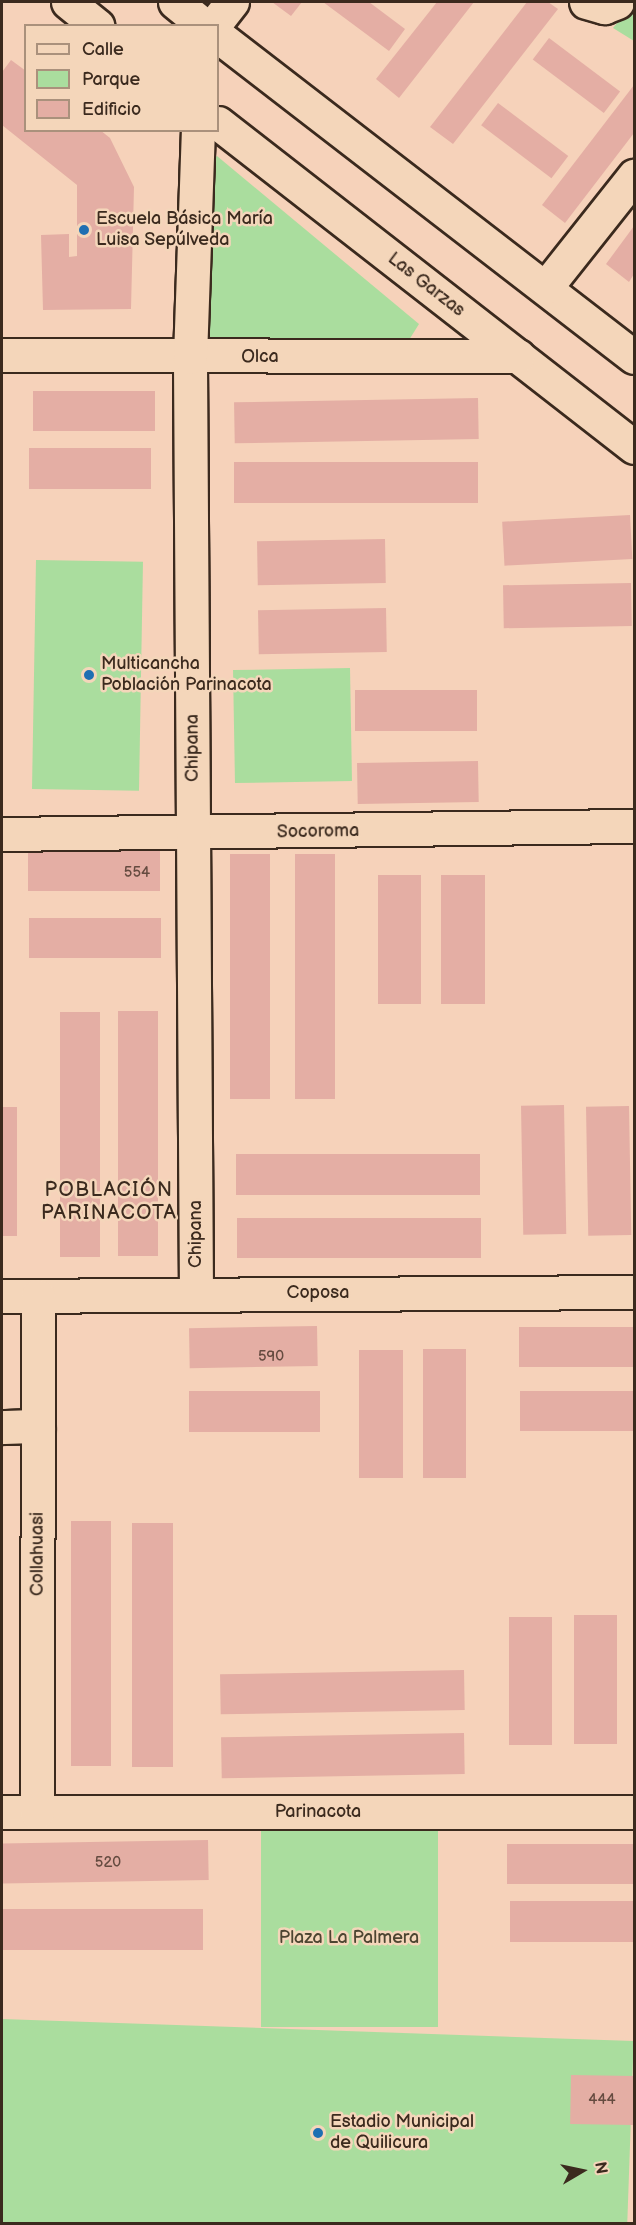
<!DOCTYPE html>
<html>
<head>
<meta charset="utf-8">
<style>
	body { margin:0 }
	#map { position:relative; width:636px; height:2225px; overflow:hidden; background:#f6d2ba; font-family:"Balsamiq Sans",sans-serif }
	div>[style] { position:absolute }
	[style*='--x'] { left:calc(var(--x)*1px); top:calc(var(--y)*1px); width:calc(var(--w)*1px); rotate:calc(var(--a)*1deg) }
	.green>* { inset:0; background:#aadd9e; transform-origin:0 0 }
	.building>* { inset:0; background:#e4aea4; transform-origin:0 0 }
	.roads { filter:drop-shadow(2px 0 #3b2a1e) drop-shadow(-2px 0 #3b2a1e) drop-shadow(0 2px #3b2a1e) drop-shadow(0 -2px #3b2a1e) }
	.minor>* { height:33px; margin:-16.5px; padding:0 16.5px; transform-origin:16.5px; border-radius:16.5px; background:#f4d6ba }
	.dots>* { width:16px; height:16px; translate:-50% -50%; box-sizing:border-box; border:3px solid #f4d6ba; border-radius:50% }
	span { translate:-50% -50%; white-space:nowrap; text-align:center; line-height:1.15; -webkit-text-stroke:5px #f4d6ba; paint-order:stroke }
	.number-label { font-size:15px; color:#654b40 }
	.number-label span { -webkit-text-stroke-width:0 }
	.poi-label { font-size:18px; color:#3b2a1e }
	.left { translate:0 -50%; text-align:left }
	.street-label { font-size:18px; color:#3b2a1e }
	.park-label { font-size:18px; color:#4c4531 }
	.neighbourhood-label { font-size:20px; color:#3b2a1e; letter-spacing:1.5px }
	.frame { position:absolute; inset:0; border:3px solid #3b2a1e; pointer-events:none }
	.legend { position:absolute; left:24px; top:24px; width:195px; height:108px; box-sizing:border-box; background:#f4d6ba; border:2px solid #aa917c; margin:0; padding:8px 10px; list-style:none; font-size:18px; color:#3b2a1e }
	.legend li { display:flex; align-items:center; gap:12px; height:30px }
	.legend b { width:30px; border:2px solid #aa917c }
	.north { position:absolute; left:552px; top:2141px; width:60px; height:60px; -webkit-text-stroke:4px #f4d6ba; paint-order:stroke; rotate:81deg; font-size:16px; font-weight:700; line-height:24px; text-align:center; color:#3b2a1e }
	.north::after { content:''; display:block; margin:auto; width:21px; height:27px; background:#3b2a1e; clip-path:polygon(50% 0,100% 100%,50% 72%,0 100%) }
</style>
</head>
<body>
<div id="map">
	<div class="green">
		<i style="clip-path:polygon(634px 2px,634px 41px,613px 28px)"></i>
		<i style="clip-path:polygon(217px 156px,419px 324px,409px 340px,200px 345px,202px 170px)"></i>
		<i style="left:36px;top:560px;width:107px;height:229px;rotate:1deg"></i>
		<i style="left:350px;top:668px;width:113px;height:117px;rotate:89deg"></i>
		<i style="left:261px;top:1827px;width:177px;height:200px"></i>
		<i style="left:2px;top:2019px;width:632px;height:204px;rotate:2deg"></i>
	</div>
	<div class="building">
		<i style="clip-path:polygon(272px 2px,302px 2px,291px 16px)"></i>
		<i style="clip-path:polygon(323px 2px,369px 2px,405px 29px,389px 51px)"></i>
		<i style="clip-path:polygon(437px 2px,474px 2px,399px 98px,376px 79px)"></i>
		<i style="clip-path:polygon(527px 2px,548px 2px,558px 9px,453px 144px,430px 127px)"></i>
		<i style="left:549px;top:38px;width:89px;height:27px;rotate:37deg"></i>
		<i style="clip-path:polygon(11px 60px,26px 71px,26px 130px,100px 130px,110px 138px,134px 187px,131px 309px,43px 310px,41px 235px,69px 234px,69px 257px,77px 256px,77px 185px,2px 125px,2px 72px)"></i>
		<i style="clip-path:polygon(634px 85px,634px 133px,565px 223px,542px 205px)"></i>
		<i style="left:498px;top:103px;width:88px;height:28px;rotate:37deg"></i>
		<i style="clip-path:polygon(634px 226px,634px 274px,629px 282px,606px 264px)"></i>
		<i style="left:155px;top:391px;width:40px;height:122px;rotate:90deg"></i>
		<i style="left:478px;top:398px;width:41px;height:244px;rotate:89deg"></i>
		<i style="left:151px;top:448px;width:41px;height:122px;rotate:90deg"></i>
		<i style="left:478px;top:462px;width:41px;height:244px;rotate:90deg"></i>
		<i style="left:630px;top:515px;width:44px;height:128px;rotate:87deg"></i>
		<i style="left:385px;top:539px;width:44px;height:128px;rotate:89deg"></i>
		<i style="left:631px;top:583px;width:43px;height:128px;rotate:89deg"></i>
		<i style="left:386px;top:608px;width:44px;height:128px;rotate:89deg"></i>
		<i style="left:477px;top:690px;width:41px;height:122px;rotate:90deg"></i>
		<i style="left:478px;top:761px;width:41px;height:121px;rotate:89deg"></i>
		<i style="left:160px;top:851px;width:40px;height:132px;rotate:90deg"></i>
		<i style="left:230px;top:854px;width:40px;height:245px"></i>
		<i style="left:295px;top:854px;width:40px;height:245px"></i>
		<i style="left:378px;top:875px;width:43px;height:129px"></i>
		<i style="left:441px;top:875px;width:44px;height:129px"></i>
		<i style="left:161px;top:918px;width:40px;height:132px;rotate:90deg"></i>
		<i style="left:118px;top:1011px;width:40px;height:245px"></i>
		<i style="left:60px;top:1012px;width:40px;height:245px"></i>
		<i style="left:564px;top:1105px;width:129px;height:43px;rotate:89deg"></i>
		<i style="left:629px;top:1106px;width:129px;height:43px;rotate:89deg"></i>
		<i style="left:2px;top:1107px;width:15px;height:129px"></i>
		<i style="left:480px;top:1154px;width:41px;height:244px;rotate:90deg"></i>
		<i style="left:481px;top:1218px;width:40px;height:244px;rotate:90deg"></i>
		<i style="left:317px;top:1326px;width:40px;height:128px;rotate:89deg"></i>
		<i style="left:634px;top:1327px;width:40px;height:115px;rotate:90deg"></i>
		<i style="left:423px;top:1349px;width:43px;height:129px"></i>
		<i style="left:359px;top:1350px;width:44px;height:128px"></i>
		<i style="left:320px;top:1391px;width:41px;height:131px;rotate:90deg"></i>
		<i style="left:634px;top:1391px;width:40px;height:114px;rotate:90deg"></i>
		<i style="left:71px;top:1521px;width:40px;height:245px"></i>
		<i style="left:132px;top:1523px;width:41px;height:244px"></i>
		<i style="left:574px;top:1615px;width:43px;height:129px"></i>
		<i style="left:509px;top:1617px;width:43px;height:128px"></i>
		<i style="left:464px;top:1670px;width:40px;height:244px;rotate:89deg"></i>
		<i style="left:464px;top:1733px;width:41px;height:243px;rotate:89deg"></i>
		<i style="left:208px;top:1840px;width:40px;height:206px;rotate:89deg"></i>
		<i style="left:634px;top:1844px;width:40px;height:127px;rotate:90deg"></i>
		<i style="left:634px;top:1901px;width:41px;height:124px;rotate:90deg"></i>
		<i style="left:203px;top:1909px;width:41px;height:201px;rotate:90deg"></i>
		<i style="left:571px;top:2075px;width:63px;height:49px;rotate:1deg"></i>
	</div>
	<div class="roads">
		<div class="minor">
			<i style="--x:68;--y:2;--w:38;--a:39"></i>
			<i style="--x:175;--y:2;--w:38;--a:39"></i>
			<i style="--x:586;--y:2;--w:19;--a:16"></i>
			<i style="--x:604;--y:7;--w:14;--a:-21"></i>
			<i style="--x:213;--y:26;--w:31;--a:-52"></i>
			<i style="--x:218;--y:36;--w:525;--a:37.66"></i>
			<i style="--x:218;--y:123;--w:527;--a:37.91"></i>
			<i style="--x:546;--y:287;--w:142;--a:-51.6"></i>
			<i style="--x:2;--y:355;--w:516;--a:0.11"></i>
			<i style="--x:2;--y:834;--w:632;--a:-0.73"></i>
			<i style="--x:196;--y:1293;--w:936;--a:-90.37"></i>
			<i style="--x:190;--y:357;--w:227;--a:-88"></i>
			<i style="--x:2;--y:1296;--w:632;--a:-0.36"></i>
			<i style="--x:2;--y:1427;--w:36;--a:-2"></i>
			<i style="--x:2;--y:1812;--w:632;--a:0"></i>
			<i style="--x:37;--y:1812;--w:516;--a:-89.89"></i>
		</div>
	</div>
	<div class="dots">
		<i style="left:84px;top:230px;background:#1f6fb2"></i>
		<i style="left:89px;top:675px;background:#1f6fb2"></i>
		<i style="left:318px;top:2133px;background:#1f6fb2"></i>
	</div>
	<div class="number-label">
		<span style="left:137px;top:873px">554</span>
		<span style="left:271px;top:1357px">590</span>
		<span style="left:108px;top:1863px">520</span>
		<span style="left:602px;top:2100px">444</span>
	</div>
	<div class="poi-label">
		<span class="left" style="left:96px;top:230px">Escuela Básica María<br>Luisa Sepúlveda</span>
		<span class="left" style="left:101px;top:675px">Multicancha<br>Población Parinacota</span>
		<span class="left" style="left:330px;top:2133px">Estadio Municipal<br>de Quilicura</span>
	</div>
	<div class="street-label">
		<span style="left:426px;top:285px;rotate:38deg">Las Garzas</span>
		<span style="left:260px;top:357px">Olca</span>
		<span style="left:193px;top:748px;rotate:-90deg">Chipana</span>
		<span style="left:318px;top:832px;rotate:-1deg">Socoroma</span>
		<span style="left:196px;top:1234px;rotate:-90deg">Chipana</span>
		<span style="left:318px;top:1293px">Coposa</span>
		<span style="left:38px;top:1554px;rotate:-90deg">Collahuasi</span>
		<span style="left:318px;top:1812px">Parinacota</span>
	</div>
	<div class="park-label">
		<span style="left:349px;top:1938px">Plaza La Palmera</span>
	</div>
	<div class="neighbourhood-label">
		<span style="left:109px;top:1202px">POBLACIÓN<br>PARINACOTA</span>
	</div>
	<div class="frame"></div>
	<ul class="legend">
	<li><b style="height:8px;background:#f4d6ba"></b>Calle</li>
	<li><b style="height:16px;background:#aadd9e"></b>Parque</li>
	<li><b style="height:16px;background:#e4aea4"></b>Edificio</li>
	</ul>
	<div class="north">N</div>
</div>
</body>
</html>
